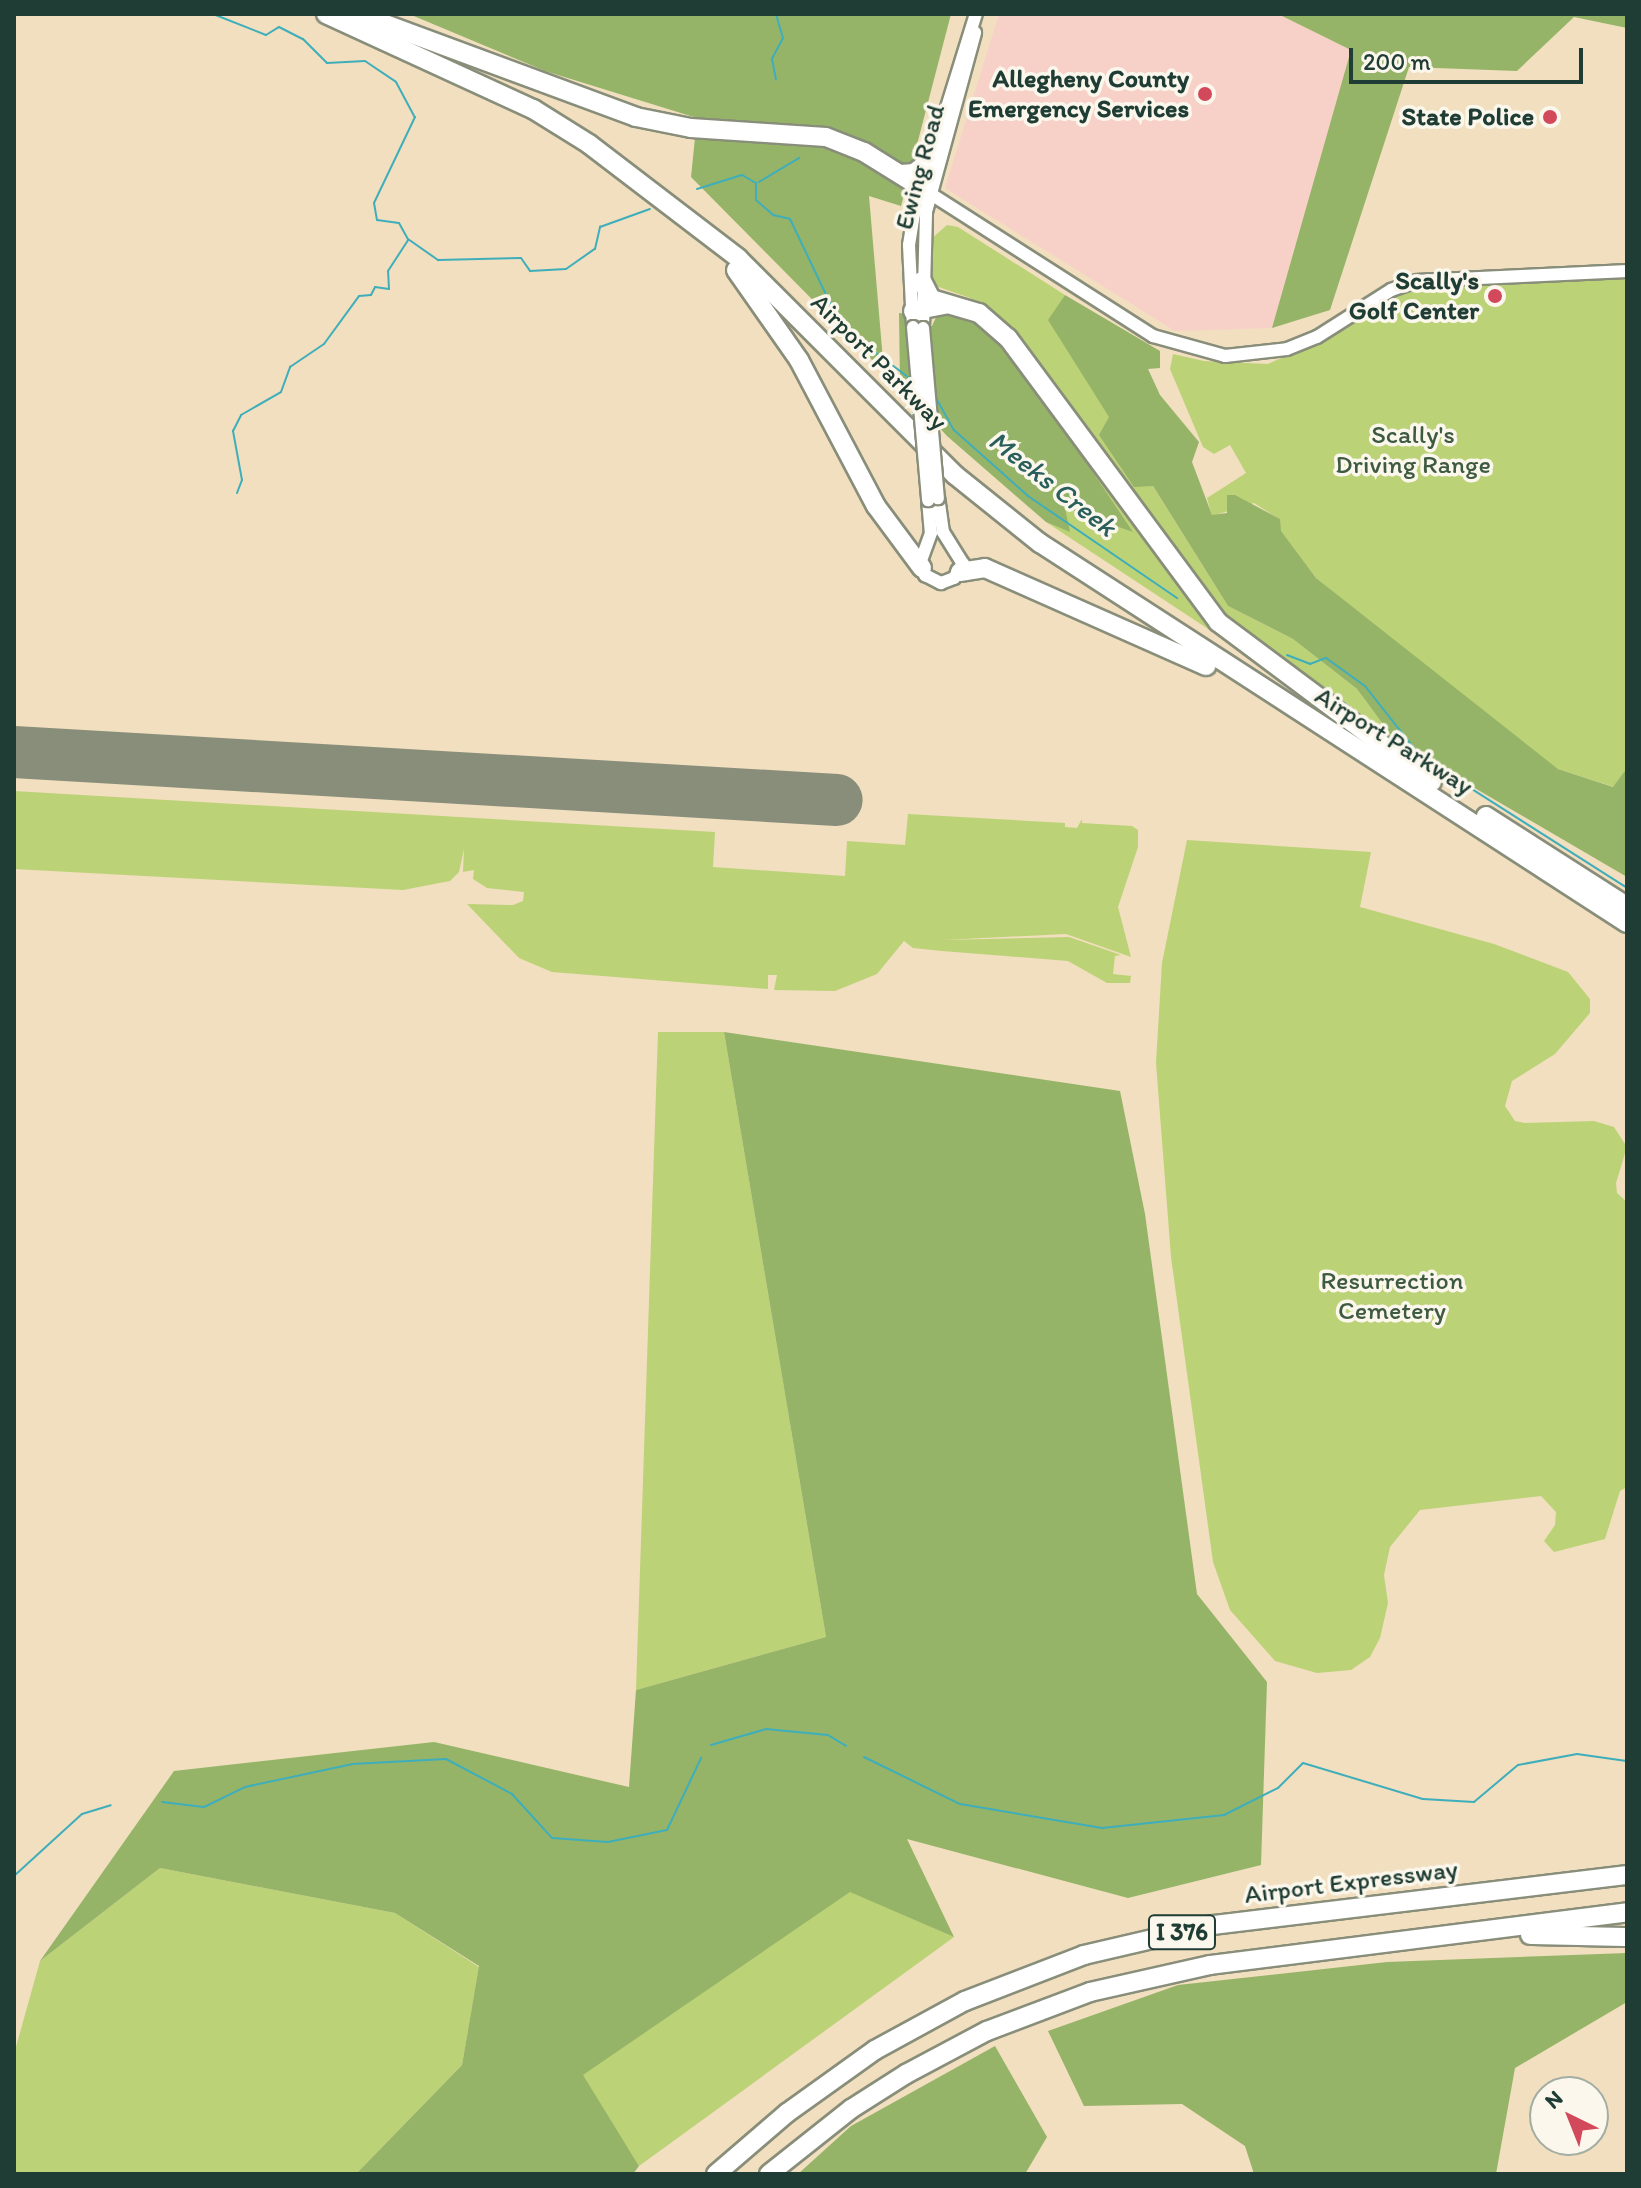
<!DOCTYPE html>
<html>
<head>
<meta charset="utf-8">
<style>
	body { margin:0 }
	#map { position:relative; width:1641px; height:2188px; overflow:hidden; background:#f1dfbf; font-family:Itim,sans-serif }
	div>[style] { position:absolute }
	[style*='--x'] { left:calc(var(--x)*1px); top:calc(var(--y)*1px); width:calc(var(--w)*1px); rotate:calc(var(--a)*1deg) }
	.built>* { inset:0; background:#f7d1c8 }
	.green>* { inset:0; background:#bcd277 }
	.forest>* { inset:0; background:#95b468 }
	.stream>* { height:2px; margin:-1px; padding:0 1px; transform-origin:1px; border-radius:1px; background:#3faebb }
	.runway>* { height:52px; margin:-26px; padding:0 26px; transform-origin:26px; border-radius:26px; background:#888e7a }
	.roads { filter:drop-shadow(2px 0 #888e7a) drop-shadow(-2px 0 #888e7a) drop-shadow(0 2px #888e7a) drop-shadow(0 -2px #888e7a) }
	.tertiary>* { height:12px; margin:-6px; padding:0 6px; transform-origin:6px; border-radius:6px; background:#fff }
	.motorway>* { height:18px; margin:-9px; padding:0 9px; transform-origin:9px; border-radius:9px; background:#fff }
	.bridges { filter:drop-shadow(2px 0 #888e7a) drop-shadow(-2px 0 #888e7a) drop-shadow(0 2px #888e7a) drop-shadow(0 -2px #888e7a) }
	.tertiary-bridge>* { height:12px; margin:-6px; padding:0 6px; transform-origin:6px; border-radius:6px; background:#fff }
	.dots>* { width:22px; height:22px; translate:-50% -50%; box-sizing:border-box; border:4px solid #fbf7ec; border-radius:50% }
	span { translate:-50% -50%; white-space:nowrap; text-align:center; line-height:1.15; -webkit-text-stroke:7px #fbf7ec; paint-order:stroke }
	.shield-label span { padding:2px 6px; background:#fbf7ec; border:2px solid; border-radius:6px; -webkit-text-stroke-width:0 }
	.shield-label { font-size:24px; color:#1f3d34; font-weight:700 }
	.poi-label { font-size:26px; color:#1f3d34; font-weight:700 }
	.right { translate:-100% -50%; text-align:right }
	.street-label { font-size:26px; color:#1f3d34 }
	.park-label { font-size:26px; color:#3e5b41 }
	.water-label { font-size:28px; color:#295f5c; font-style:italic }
	.frame { position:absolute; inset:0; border:16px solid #1f3d34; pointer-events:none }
	.north { position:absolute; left:1529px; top:2076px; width:80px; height:80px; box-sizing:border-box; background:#fbf7ec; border:2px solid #a3ada2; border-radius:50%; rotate:317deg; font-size:22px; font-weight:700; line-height:32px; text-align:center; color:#1f3d34 }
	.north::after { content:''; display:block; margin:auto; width:28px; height:36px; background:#d1495b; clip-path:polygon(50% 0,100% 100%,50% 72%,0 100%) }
	.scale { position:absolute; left:1349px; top:48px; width:234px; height:36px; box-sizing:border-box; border:4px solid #1f3d34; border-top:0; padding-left:10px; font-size:24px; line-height:28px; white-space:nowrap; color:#1f3d34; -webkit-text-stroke:6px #fbf7ec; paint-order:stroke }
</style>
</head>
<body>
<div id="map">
	<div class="built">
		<i style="clip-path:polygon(999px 14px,1278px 14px,1351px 50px,1272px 328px,1175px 331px,945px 188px)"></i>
	</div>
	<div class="green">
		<i style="clip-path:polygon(947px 225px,958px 227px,1065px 295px,1049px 320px,1228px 606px,1293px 639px,1357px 689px,1396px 742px,1225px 617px,1008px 326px,970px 298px,933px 285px,930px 240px)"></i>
		<i style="clip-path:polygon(1534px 278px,1627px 278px,1627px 768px,1614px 787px,1558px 769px,1477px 710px,1316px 578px,1280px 531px,1279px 519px,1254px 503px,1212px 516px,1207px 498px,1246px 473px,1230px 445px,1214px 454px,1203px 447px,1170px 369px,1173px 354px,1204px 361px,1268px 364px,1346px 329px,1394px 296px,1444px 282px)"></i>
		<i style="clip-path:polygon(1036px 388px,1192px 603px,1243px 652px,1046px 522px,1069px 531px,1064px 508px,1132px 531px)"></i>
		<i style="clip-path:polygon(14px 791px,715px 832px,713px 867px,845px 876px,847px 841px,905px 845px,908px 814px,1065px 823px,1065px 827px,1077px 828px,1082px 819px,1082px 823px,1132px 826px,1138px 830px,1138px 847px,1118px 907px,1131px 957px,1066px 934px,943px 940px,1069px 937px,1121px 955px,1115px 956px,1113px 974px,1131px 976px,1130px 983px,1107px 983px,1068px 961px,942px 951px,913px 948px,904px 941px,877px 974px,835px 991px,774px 990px,777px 975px,768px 975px,768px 989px,552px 972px,519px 958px,467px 904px,513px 905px,523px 901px,524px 892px,487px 888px,473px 879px,474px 870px,463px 872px,464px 849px,459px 872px,450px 881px,403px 890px,14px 869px)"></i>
		<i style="clip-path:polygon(1187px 840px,1371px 852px,1360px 907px,1494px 944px,1568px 972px,1590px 999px,1590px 1013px,1555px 1054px,1512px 1081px,1505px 1106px,1515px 1121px,1525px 1123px,1594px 1121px,1614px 1127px,1627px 1147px,1616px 1183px,1617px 1193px,1627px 1202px,1627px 1487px,1620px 1491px,1605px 1539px,1554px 1552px,1544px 1541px,1555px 1525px,1556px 1512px,1541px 1496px,1420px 1510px,1390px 1547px,1384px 1575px,1388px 1603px,1380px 1638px,1370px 1657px,1351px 1670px,1317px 1673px,1275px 1661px,1230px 1610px,1213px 1562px,1171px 1257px,1156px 1063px,1162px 963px)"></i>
		<i style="clip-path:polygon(658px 1032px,724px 1032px,826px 1637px,636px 1690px)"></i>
		<i style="clip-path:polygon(160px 1868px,395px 1913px,479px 1967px,462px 2065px,356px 2174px,14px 2174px,14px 2054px,40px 1961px)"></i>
		<i style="clip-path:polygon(850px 1891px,954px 1937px,639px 2166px,582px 2075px)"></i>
	</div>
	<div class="forest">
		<i style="clip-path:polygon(409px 14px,951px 14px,901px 206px,869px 196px,884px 372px,691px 177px,697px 118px,545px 71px)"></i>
		<i style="clip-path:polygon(1278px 14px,1627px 14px,1627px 28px,1574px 17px,1517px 71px,1409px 67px,1330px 310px,1272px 328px,1351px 50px)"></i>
		<i style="clip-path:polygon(1065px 295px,1160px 351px,1160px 368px,1148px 369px,1160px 395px,1199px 442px,1192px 462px,1212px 515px,1227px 513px,1227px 495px,1235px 495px,1280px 519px,1281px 531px,1316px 578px,1558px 769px,1613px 787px,1627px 768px,1627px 877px,1396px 742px,1357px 689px,1293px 639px,1228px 606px,1153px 486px,1134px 487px,1099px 435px,1109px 417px,1048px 320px)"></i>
		<i style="clip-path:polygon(899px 313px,907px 314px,911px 329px,932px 326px,938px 313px,955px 315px,988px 330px,1027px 374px,1133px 532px,1065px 508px,1070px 532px,1046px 522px,947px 436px,900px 385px)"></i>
		<i style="clip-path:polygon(724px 1032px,1120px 1091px,1145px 1214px,1197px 1594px,1267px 1682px,1261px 1865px,1128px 1898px,907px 1839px,954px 1937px,850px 1892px,583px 2075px,639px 2166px,633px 2174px,356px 2174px,462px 2065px,479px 1966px,395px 1913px,160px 1868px,40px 1961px,174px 1771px,434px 1742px,629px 1787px,636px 1690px,826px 1637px)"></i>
		<i style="clip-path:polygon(1627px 1953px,1627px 2002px,1515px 2068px,1496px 2174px,1254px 2174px,1245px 2146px,1182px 2104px,1084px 2106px,1048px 2031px,1178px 1985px,1387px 1962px)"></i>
		<i style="clip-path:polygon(995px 2046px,1047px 2137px,1025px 2174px,798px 2174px,851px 2126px)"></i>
	</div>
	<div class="stream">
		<i style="--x:213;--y:14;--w:57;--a:21.6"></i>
		<i style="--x:266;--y:35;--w:15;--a:-32"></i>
		<i style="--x:279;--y:27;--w:27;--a:27"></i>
		<i style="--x:303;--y:39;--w:34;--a:45"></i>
		<i style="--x:327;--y:63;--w:38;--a:-3"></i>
		<i style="--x:365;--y:61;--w:37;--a:34"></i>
		<i style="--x:396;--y:82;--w:40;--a:62"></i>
		<i style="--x:415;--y:117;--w:95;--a:115.5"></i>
		<i style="--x:374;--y:203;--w:17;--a:80"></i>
		<i style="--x:377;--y:220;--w:22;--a:8"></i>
		<i style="--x:399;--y:223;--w:18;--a:61"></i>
		<i style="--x:408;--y:239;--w:37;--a:35"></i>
		<i style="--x:438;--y:260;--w:83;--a:-1.4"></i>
		<i style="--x:521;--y:258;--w:16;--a:55"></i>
		<i style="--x:530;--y:271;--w:36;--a:-3"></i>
		<i style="--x:566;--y:269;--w:35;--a:-35"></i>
		<i style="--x:595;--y:249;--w:23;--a:-77"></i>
		<i style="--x:600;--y:227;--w:53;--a:-19.8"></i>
		<i style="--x:776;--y:14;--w:25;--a:74"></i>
		<i style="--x:783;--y:38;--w:24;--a:118"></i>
		<i style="--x:772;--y:59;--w:21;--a:79"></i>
		<i style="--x:759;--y:182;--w:47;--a:-31"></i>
		<i style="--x:697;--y:189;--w:47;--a:-17.3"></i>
		<i style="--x:742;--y:175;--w:16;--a:30"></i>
		<i style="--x:756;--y:183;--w:17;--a:90"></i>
		<i style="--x:756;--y:200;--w:23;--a:41"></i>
		<i style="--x:773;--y:215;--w:17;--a:13"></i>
		<i style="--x:790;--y:219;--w:98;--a:64.5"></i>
		<i style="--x:832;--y:307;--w:49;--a:49.1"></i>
		<i style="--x:864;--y:344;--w:60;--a:36.9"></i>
		<i style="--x:936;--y:398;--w:37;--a:61"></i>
		<i style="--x:954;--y:430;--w:99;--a:41.7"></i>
		<i style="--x:1028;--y:496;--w:181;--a:34.4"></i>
		<i style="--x:237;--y:493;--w:14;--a:-69"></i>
		<i style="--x:242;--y:480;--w:50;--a:-100.4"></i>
		<i style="--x:233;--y:431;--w:18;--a:-63"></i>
		<i style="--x:241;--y:415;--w:46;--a:-29.9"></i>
		<i style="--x:281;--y:392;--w:27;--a:-70"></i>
		<i style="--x:290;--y:367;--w:41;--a:-34.1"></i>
		<i style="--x:324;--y:344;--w:59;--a:-53.9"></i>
		<i style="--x:359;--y:296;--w:12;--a:-5"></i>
		<i style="--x:371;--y:295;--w:9;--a:-63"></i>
		<i style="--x:375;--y:287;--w:14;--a:8"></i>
		<i style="--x:389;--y:289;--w:18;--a:-93"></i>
		<i style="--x:388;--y:271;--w:37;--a:-57"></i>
		<i style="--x:1287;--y:655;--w:25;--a:21"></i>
		<i style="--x:1310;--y:664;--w:17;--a:-21"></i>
		<i style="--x:1326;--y:658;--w:48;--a:35.7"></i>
		<i style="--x:1365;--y:686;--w:89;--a:51.8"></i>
		<i style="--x:1420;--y:756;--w:246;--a:32.5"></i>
		<i style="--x:711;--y:1745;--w:57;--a:-16.2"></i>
		<i style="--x:766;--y:1729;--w:62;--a:5.5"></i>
		<i style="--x:828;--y:1735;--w:21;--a:31"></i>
		<i style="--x:864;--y:1757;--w:107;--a:26.1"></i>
		<i style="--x:960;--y:1804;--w:144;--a:9.6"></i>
		<i style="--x:1102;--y:1828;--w:123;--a:-6.1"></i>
		<i style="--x:1224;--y:1815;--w:60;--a:-26.6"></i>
		<i style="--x:1278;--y:1788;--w:35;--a:-45"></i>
		<i style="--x:1303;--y:1763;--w:125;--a:16.7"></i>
		<i style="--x:1423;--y:1799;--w:51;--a:3.4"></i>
		<i style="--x:1474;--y:1802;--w:57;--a:-40.1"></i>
		<i style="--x:1518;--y:1765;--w:60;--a:-10.6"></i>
		<i style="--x:1577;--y:1754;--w:50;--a:8"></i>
		<i style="--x:162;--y:1802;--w:42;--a:6.8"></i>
		<i style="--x:204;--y:1807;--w:46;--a:-26"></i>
		<i style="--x:245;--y:1787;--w:109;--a:-12.1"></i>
		<i style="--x:352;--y:1764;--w:94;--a:-3"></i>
		<i style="--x:446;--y:1759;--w:75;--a:27.9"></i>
		<i style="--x:512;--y:1794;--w:59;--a:47.7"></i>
		<i style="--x:552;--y:1838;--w:56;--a:4.1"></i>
		<i style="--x:608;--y:1842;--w:60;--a:-11.5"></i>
		<i style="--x:667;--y:1830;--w:80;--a:-64.7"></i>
		<i style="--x:14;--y:1876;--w:92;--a:-42.4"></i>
		<i style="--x:82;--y:1814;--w:30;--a:-17"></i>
	</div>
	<div class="runway">
		<i style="--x:14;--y:752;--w:824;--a:3.34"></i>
	</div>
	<div class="roads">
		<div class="tertiary">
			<i style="--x:920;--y:187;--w:277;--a:32.6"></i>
			<i style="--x:1153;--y:336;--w:75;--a:15.5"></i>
			<i style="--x:1225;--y:356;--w:62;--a:-6.4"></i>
			<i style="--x:1287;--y:349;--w:32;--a:-22"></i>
			<i style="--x:1317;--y:337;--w:88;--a:-32.4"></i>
			<i style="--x:1391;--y:290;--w:28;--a:-19"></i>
			<i style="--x:1417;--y:281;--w:210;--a:-2.7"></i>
			<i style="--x:913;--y:327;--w:82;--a:-92.8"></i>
			<i style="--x:909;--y:245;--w:31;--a:-81"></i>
			<i style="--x:914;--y:214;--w:209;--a:-72.8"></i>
			<i style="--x:923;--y:328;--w:116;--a:-88.5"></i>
			<i style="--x:926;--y:212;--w:186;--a:-74.7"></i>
			<i style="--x:928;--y:500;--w:33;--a:85"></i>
			<i style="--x:931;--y:533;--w:30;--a:110"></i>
			<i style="--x:921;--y:561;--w:15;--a:74"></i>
			<i style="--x:925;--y:575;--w:18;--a:27"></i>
			<i style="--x:941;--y:583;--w:14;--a:-21"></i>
			<i style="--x:954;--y:578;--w:17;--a:-57"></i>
			<i style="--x:963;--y:564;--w:38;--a:-122"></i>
			<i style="--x:943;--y:532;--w:34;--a:-98"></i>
		</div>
		<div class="motorway">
			<i style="--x:326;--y:14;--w:228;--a:24.7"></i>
			<i style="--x:533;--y:109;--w:66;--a:32"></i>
			<i style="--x:589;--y:144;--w:188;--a:37.4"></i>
			<i style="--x:738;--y:258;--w:307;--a:45"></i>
			<i style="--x:955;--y:475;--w:109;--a:38.7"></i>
			<i style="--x:1040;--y:543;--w:699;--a:32.92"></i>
			<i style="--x:358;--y:14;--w:296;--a:20.3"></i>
			<i style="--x:636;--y:117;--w:56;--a:11.3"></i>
			<i style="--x:691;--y:128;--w:135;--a:3.8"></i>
			<i style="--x:826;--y:137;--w:41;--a:21.5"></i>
			<i style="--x:864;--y:152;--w:66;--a:32"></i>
			<i style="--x:901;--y:174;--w:13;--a:-4"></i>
			<i style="--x:914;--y:173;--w:18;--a:-38"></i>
			<i style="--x:736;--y:270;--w:110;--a:55"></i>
			<i style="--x:799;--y:360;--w:165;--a:62.2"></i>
			<i style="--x:876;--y:506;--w:77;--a:53.4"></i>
			<i style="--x:922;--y:281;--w:20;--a:63"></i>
			<i style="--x:931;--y:299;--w:50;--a:16.3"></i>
			<i style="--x:979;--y:313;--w:38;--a:41"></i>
			<i style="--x:1008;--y:338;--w:353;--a:53.5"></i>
			<i style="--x:1218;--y:622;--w:267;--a:36.8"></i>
			<i style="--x:913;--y:311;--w:33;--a:-11"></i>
			<i style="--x:960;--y:572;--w:25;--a:-9"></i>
			<i style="--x:985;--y:568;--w:242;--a:23.9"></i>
			<i style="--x:1486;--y:816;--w:167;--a:32.6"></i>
			<i style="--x:1530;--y:1935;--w:97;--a:1.2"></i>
			<i style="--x:716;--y:2174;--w:94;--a:-40.7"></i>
			<i style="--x:787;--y:2113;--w:108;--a:-35.6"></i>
			<i style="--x:875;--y:2050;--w:102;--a:-28.6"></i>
			<i style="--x:965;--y:2001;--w:128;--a:-21.1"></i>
			<i style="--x:1084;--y:1955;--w:132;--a:-13.1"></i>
			<i style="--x:1213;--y:1925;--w:417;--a:-6.9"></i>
			<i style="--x:769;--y:2174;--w:105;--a:-38.4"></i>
			<i style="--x:851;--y:2109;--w:65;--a:-32.5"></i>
			<i style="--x:906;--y:2074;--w:92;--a:-28"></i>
			<i style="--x:987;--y:2031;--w:110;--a:-20.7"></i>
			<i style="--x:1090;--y:1992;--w:123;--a:-12.7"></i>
			<i style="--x:1210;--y:1965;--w:420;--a:-7.2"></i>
		</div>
	</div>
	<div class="bridges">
		<div class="tertiary-bridge">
			<i style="--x:913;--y:327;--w:174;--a:85"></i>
			<i style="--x:923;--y:328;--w:171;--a:85"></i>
		</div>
	</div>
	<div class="dots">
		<i style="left:1205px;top:94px;background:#d1495b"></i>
		<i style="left:1550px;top:117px;background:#d1495b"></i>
		<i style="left:1495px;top:296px;background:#d1495b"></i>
	</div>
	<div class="shield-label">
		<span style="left:1182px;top:1932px">I 376</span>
	</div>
	<div class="poi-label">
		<span class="right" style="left:1189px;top:94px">Allegheny County<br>Emergency Services</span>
		<span class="right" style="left:1534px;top:117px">State Police</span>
		<span class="right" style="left:1479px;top:296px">Scally's<br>Golf Center</span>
	</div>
	<div class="street-label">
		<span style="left:920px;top:167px;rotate:-75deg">Ewing Road</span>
		<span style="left:879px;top:362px;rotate:45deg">Airport Parkway</span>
		<span style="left:1394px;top:741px;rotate:32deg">Airport Parkway</span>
		<span style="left:1351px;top:1882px;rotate:-7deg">Airport Expressway</span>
	</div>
	<div class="park-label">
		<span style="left:1413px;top:450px">Scally's<br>Driving Range</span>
		<span style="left:1392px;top:1296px">Resurrection<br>Cemetery</span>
	</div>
	<div class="water-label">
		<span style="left:1053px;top:483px;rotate:38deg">Meeks Creek</span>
	</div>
	<div class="frame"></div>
	<div class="north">N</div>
	<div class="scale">200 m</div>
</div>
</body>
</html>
